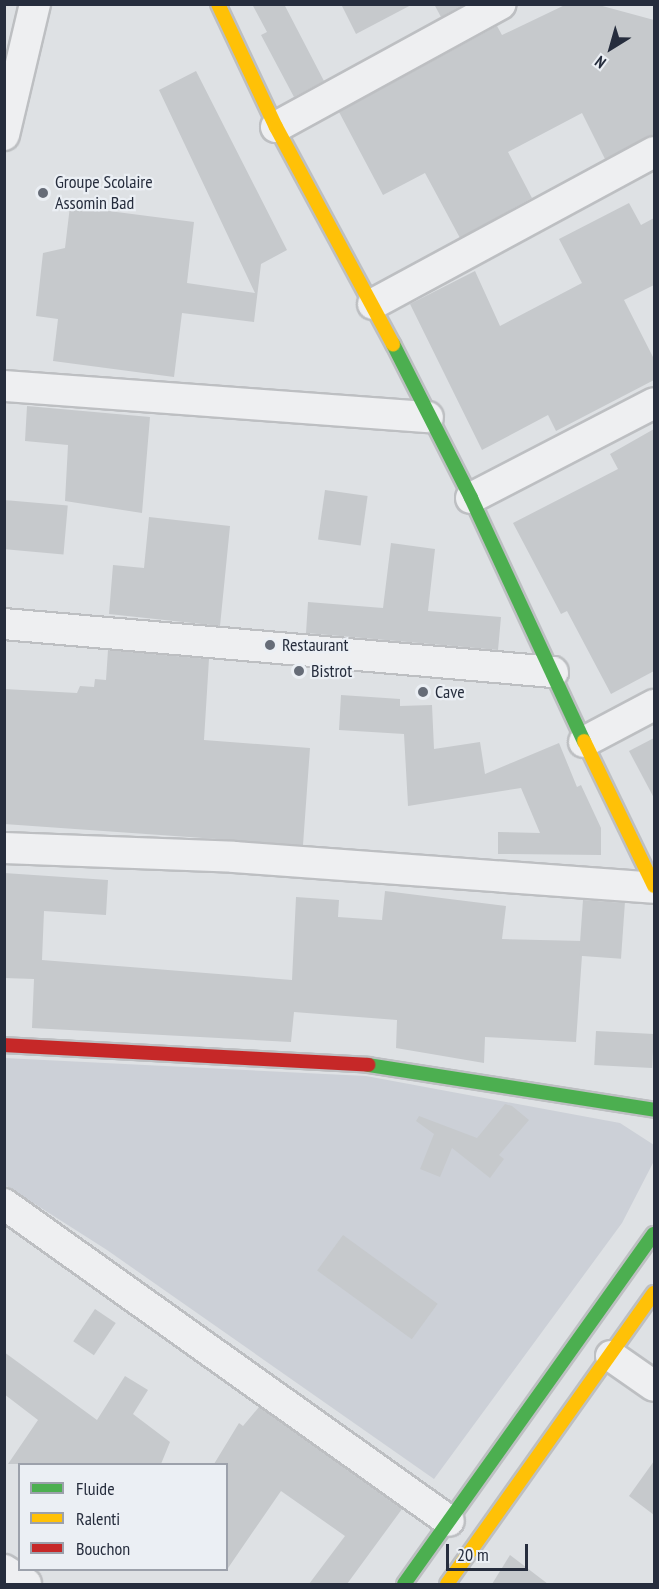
<!DOCTYPE html>
<html>
<head>
<meta charset="utf-8">
<style>
	body { margin:0 }
	#map { position:relative; width:659px; height:1589px; overflow:hidden; background:#dee1e4; font-family:"PT Sans Narrow",sans-serif }
	div>[style] { position:absolute }
	[style*='--x'] { left:calc(var(--x)*1px); top:calc(var(--y)*1px); width:calc(var(--w)*1px); rotate:calc(var(--a)*1deg) }
	.built>* { inset:0; background:#ccd0d7 }
	.building>* { inset:0; background:#c6c9cc; transform-origin:0 0 }
	.roads { filter:drop-shadow(2px 0 #bdbfc2) drop-shadow(-2px 0 #bdbfc2) drop-shadow(0 2px #bdbfc2) drop-shadow(0 -2px #bdbfc2) }
	.street>* { height:30px; margin:-15px; padding:0 15px; transform-origin:15px; border-radius:15px; background:#eeeff1 }
	.fast>* { height:14px; margin:-7px; padding:0 7px; transform-origin:7px; border-radius:7px; background:#4caf50 }
	.slow>* { height:14px; margin:-7px; padding:0 7px; transform-origin:7px; border-radius:7px; background:#ffc107 }
	.jam>* { height:14px; margin:-7px; padding:0 7px; transform-origin:7px; border-radius:7px; background:#c62828 }
	.dots>* { width:16px; height:16px; translate:-50% -50%; box-sizing:border-box; border:3px solid #ebeff4; border-radius:50% }
	span { translate:-50% -50%; white-space:nowrap; text-align:center; line-height:1.15; -webkit-text-stroke:4.5px #ebeff4; paint-order:stroke }
	.poi-label { font-size:18px; color:#262d3d }
	.left { translate:0 -50%; text-align:left }
	.frame { position:absolute; inset:0; border:6px solid #262d3d; pointer-events:none }
	.legend { position:absolute; left:18px; top:1463px; width:210px; height:108px; box-sizing:border-box; background:#ebeff4; border:2px solid #9ca1ab; margin:0; padding:8px 10px; list-style:none; font-size:18px; color:#262d3d }
	.legend li { display:flex; align-items:center; gap:12px; height:30px }
	.legend b { width:30px; border:2px solid #9ca1ab }
	.north { position:absolute; left:581px; top:18px; width:60px; height:60px; -webkit-text-stroke:4px #ebeff4; paint-order:stroke; rotate:217deg; font-size:16px; font-weight:700; line-height:24px; text-align:center; color:#262d3d }
	.north::after { content:''; display:block; margin:auto; width:21px; height:27px; background:#262d3d; clip-path:polygon(50% 0,100% 100%,50% 72%,0 100%) }
	.scale { position:absolute; left:446px; top:1544px; width:82px; height:27px; box-sizing:border-box; border:3px solid #262d3d; border-top:0; padding-left:8px; font-size:18px; line-height:21px; white-space:nowrap; color:#262d3d; -webkit-text-stroke:4px #ebeff4; paint-order:stroke }
</style>
</head>
<body>
<div id="map">
	<div class="built">
		<i style="clip-path:polygon(4px 1058px,366px 1076px,620px 1123px,654px 1145px,654px 1161px,622px 1223px,434px 1479px,107px 1250px,5px 1185px)"></i>
	</div>
	<div class="building">
		<i style="clip-path:polygon(252px 4px,284px 4px,324px 81px,294px 97px,261px 35px,267px 32px)"></i>
		<i style="clip-path:polygon(341px 4px,413px 4px,356px 34px)"></i>
		<i style="clip-path:polygon(434px 4px,464px 4px,441px 17px)"></i>
		<i style="clip-path:polygon(567px 4px,595px 4px,654px 20px,654px 135px,605px 159px,582px 113px,508px 152px,532px 198px,460px 238px,425px 173px,383px 195px,339px 112px,497px 26px,502px 35px)"></i>
		<i style="clip-path:polygon(196px 71px,287px 250px,261px 264px,254px 322px,182px 313px,174px 377px,53px 361px,58px 319px,36px 316px,43px 253px,65px 248px,70px 206px,194px 222px,187px 283px,255px 293px,159px 90px)"></i>
		<i style="clip-path:polygon(629px 203px,641px 225px,654px 218px,654px 285px,624px 300px,654px 359px,654px 380px,556px 431px,548px 415px,482px 450px,410px 304px,475px 271px,500px 326px,582px 283px,559px 239px)"></i>
		<i style="clip-path:polygon(27px 406px,150px 417px,142px 513px,65px 501px,68px 445px,25px 441px)"></i>
		<i style="clip-path:polygon(654px 429px,654px 671px,611px 694px,567px 611px,561px 614px,513px 523px,618px 469px,610px 454px)"></i>
		<i style="left:325px;top:490px;width:43px;height:50px;rotate:8deg"></i>
		<i style="left:4px;top:500px;width:64px;height:49px;rotate:5deg"></i>
		<i style="clip-path:polygon(149px 517px,230px 526px,220px 626px,109px 614px,113px 565px,144px 568px)"></i>
		<i style="clip-path:polygon(391px 543px,435px 549px,428px 611px,501px 617px,498px 650px,306px 633px,308px 602px,383px 608px)"></i>
		<i style="clip-path:polygon(108px 650px,209px 659px,204px 740px,310px 748px,303px 845px,4px 824px,4px 689px,77px 693px,80px 686px,94px 687px,95px 679px,106px 680px)"></i>
		<i style="clip-path:polygon(341px 695px,400px 699px,400px 706px,432px 705px,434px 749px,480px 742px,485px 774px,559px 743px,577px 787px,581px 785px,601px 828px,601px 855px,498px 854px,498px 832px,540px 833px,521px 788px,408px 806px,404px 734px,339px 730px)"></i>
		<i style="clip-path:polygon(654px 738px,654px 798px,629px 751px)"></i>
		<i style="clip-path:polygon(4px 873px,108px 880px,106px 915px,44px 911px,42px 960px,292px 980px,296px 897px,339px 900px,338px 917px,382px 920px,385px 891px,506px 906px,502px 939px,583px 941px,576px 1042px,485px 1037px,484px 1063px,396px 1048px,397px 1020px,294px 1012px,291px 1042px,32px 1028px,34px 979px,4px 978px)"></i>
		<i style="left:583px;top:900px;width:42px;height:56px;rotate:4deg"></i>
		<i style="left:596px;top:1031px;width:58px;height:34px;rotate:3deg"></i>
		<i style="clip-path:polygon(505px 1104px,512px 1106px,529px 1120px,499px 1155px,504px 1159px,490px 1178px,452px 1148px,440px 1177px,420px 1169px,434px 1134px,416px 1121px,419px 1116px,477px 1138px)"></i>
		<i style="left:343px;top:1235px;width:117px;height:44px;rotate:36deg"></i>
		<i style="left:95px;top:1309px;width:25px;height:39px;rotate:34deg"></i>
		<i style="clip-path:polygon(4px 1352px,97px 1420px,125px 1376px,148px 1390px,133px 1414px,170px 1442px,161px 1464px,8px 1464px,38px 1420px,4px 1394px)"></i>
		<i style="clip-path:polygon(259px 1407px,402px 1509px,347px 1584px,309px 1584px,345px 1536px,281px 1491px,226px 1571px,226px 1464px,214px 1464px,239px 1423px,243px 1426px)"></i>
		<i style="clip-path:polygon(654px 1461px,654px 1515px,629px 1496px)"></i>
		<i style="clip-path:polygon(510px 1555px,548px 1584px,492px 1584px)"></i>
	</div>
	<div class="roads">
		<div class="street">
			<i style="--x:276;--y:127;--w:256;--a:-28.7"></i>
			<i style="--x:4;--y:135;--w:135;--a:-76.7"></i>
			<i style="--x:373;--y:304;--w:319;--a:-28.4"></i>
			<i style="--x:4;--y:386;--w:425;--a:4.2"></i>
			<i style="--x:471;--y:498;--w:206;--a:-27.4"></i>
			<i style="--x:4;--y:624;--w:551;--a:5"></i>
			<i style="--x:584;--y:742;--w:79;--a:-27.9"></i>
			<i style="--x:4;--y:848;--w:230;--a:2.2"></i>
			<i style="--x:234;--y:857;--w:421;--a:4.2"></i>
			<i style="--x:4;--y:1204;--w:546;--a:35.46"></i>
			<i style="--x:611;--y:1356;--w:52;--a:34.9"></i>
			<i style="--x:4;--y:1570;--w:26;--a:32"></i>
		</div>
		<div class="fast">
			<i style="--x:393;--y:344;--w:173;--a:63.1"></i>
			<i style="--x:471;--y:498;--w:268;--a:65.1"></i>
			<i style="--x:368;--y:1065;--w:290;--a:8.9"></i>
			<i style="--x:404;--y:1584;--w:430;--a:-54.5"></i>
		</div>
		<div class="slow">
			<i style="--x:218;--y:4;--w:136;--a:64.8"></i>
			<i style="--x:276;--y:127;--w:247;--a:61.7"></i>
			<i style="--x:584;--y:741;--w:161;--a:64.2"></i>
			<i style="--x:447;--y:1584;--w:357;--a:-54.6"></i>
		</div>
		<div class="jam">
			<i style="--x:4;--y:1045;--w:365;--a:3.1"></i>
		</div>
	</div>
	<div class="dots">
		<i style="left:43px;top:193px;background:#666c77"></i>
		<i style="left:270px;top:645px;background:#666c77"></i>
		<i style="left:299px;top:671px;background:#666c77"></i>
		<i style="left:423px;top:692px;background:#666c77"></i>
	</div>
	<div class="poi-label">
		<span class="left" style="left:55px;top:193px">Groupe Scolaire<br>Assomin Bad</span>
		<span class="left" style="left:282px;top:645px">Restaurant</span>
		<span class="left" style="left:311px;top:671px">Bistrot</span>
		<span class="left" style="left:435px;top:692px">Cave</span>
	</div>
	<div class="frame"></div>
	<ul class="legend">
	<li><b style="height:8px;background:#4caf50"></b>Fluide</li>
	<li><b style="height:8px;background:#ffc107"></b>Ralenti</li>
	<li><b style="height:8px;background:#c62828"></b>Bouchon</li>
	</ul>
	<div class="north">N</div>
	<div class="scale">20 m</div>
</div>
</body>
</html>
